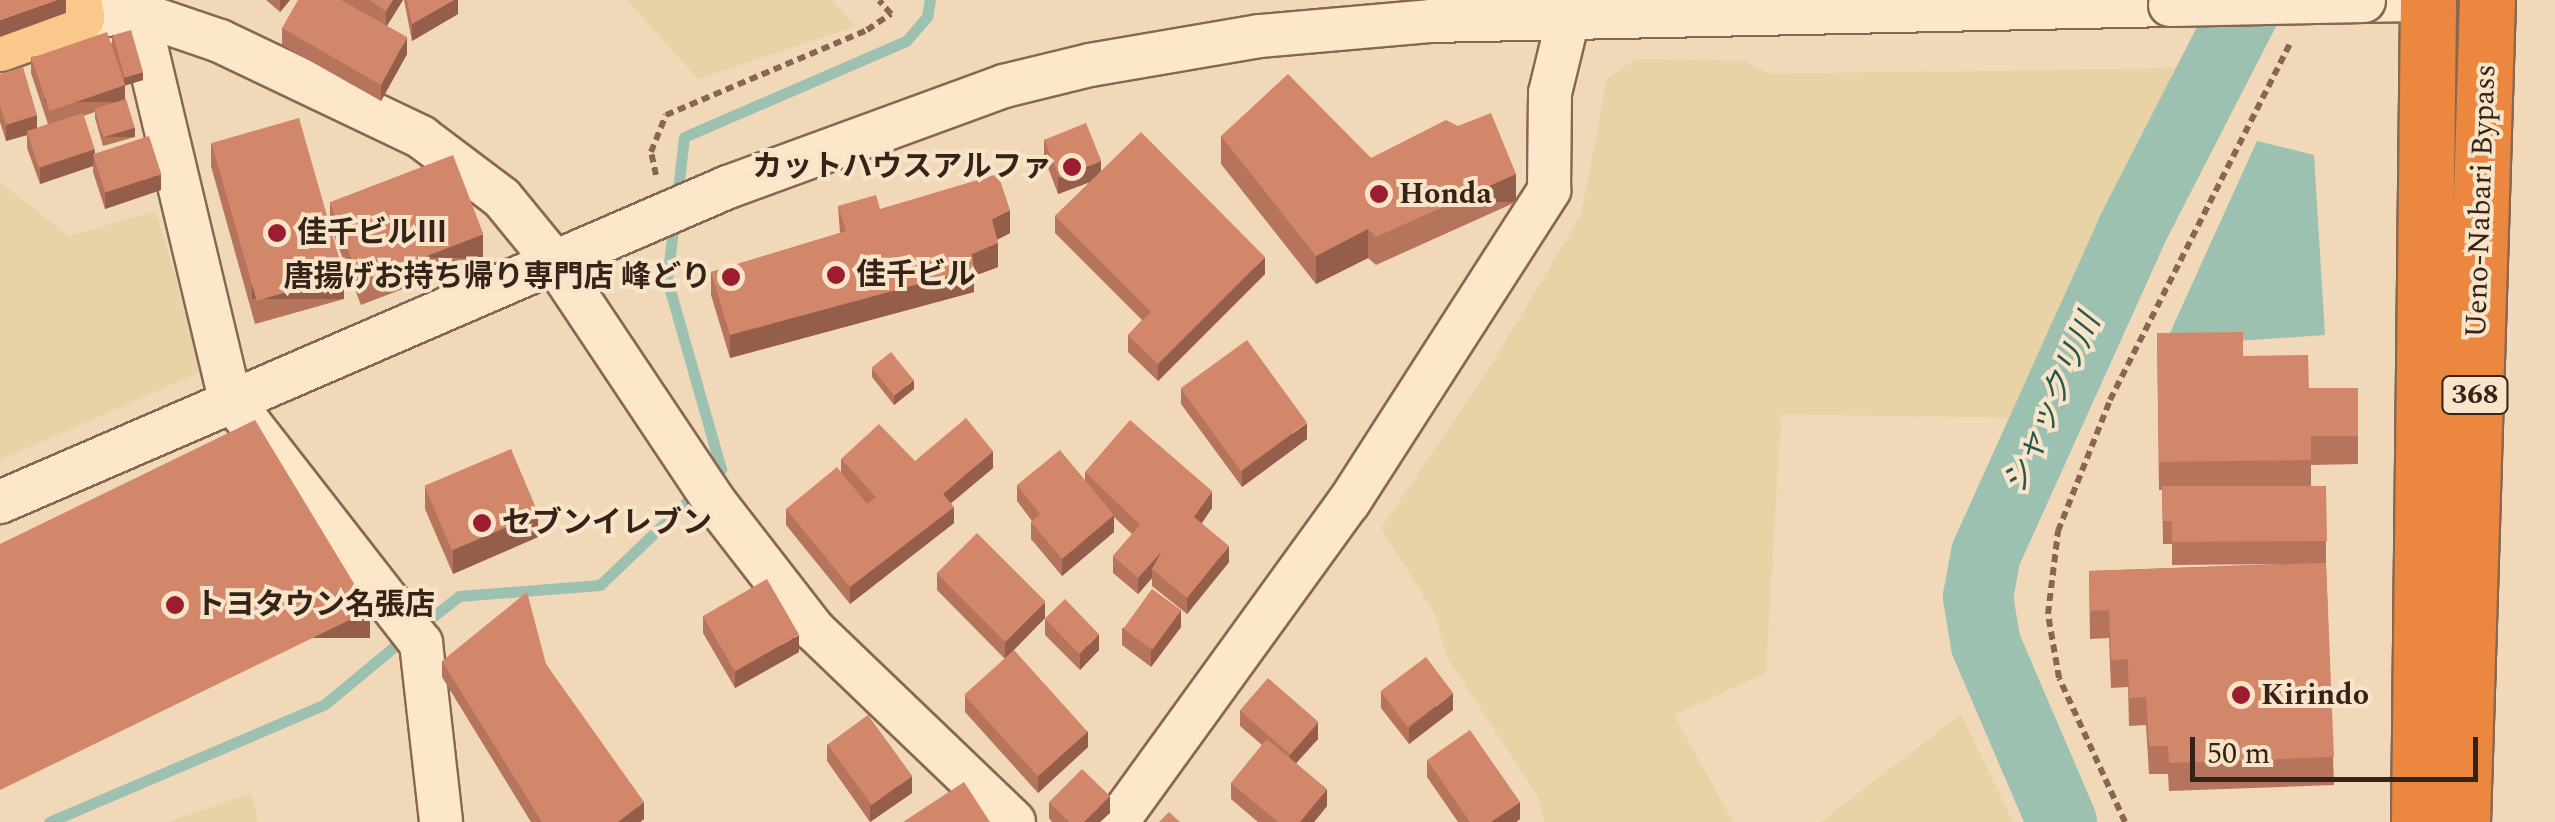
<!DOCTYPE html>
<html>
<head>
<meta charset="utf-8">
<style>
	body { margin:0 }
	#map { position:relative; width:2555px; height:822px; overflow:hidden; background:#f1d8b8; font-family:Spectral,"Noto Sans JP",serif }
	div>[style] { position:absolute }
	[style*='--x'] { left:calc(var(--x)*1px); top:calc(var(--y)*1px); width:calc(var(--w)*1px); rotate:calc(var(--a)*1deg) }
	.farmland>* { inset:0; background:#e7d3a5 }
	.water>* { inset:0; background:#9dc1b1 }
	.stream>* { height:11px; margin:-5.5px; padding:0 5.5px; transform-origin:5.5px; border-radius:5.5px; background:#9dc1b1 }
	.river>* { height:70px; margin:-35px; padding:0 35px; transform-origin:35px; border-radius:35px; background:#9dc1b1 }
	.path>* { height:6px; margin-top:-3px; transform-origin:0; background:repeating-linear-gradient(90deg,#886752 0 8px,transparent 0 13px) }
	.roads { filter:drop-shadow(2px 0 #886752) drop-shadow(-2px 0 #886752) drop-shadow(0 2px #886752) drop-shadow(0 -2px #886752) }
	.minor>* { height:42px; margin:-21px; padding:0 21px; transform-origin:21px; border-radius:21px; background:#fce7cb }
	.major>* { height:52px; margin:-26px; padding:0 26px; transform-origin:26px; border-radius:26px; background:#fac88a }
	.highway>* { height:55px; margin:-27.5px; padding:0 27.5px; transform-origin:27.5px; border-radius:27.5px; background:#eb873e }
	.bridges { filter:drop-shadow(2px 0 #886752) drop-shadow(-2px 0 #886752) drop-shadow(0 2px #886752) drop-shadow(0 -2px #886752) }
	.minor-bridge>* { height:42px; margin:-21px; padding:0 21px; transform-origin:21px; border-radius:21px; background:#fce7cb }
	.wall>* { inset:0; background:#b5745b }
	.shaded-wall>* { inset:0; background:#945e4a; transform-origin:0 0 }
	.building>* { inset:0; background:#d3876a; transform-origin:0 0 }
	.dots>* { width:28px; height:28px; translate:-50% -50%; box-sizing:border-box; border:5px solid #f8e4c8; border-radius:50% }
	span { translate:-50% -50%; white-space:nowrap; text-align:center; line-height:1.15; -webkit-text-stroke:8px #f8e4c8; paint-order:stroke }
	.shield-label span { padding:2px 8px; background:#f8e4c8; border:2px solid; border-radius:8px; -webkit-text-stroke-width:0 }
	.shield-label { font-size:28px; color:#352319; font-weight:700 }
	.poi-label { font-size:30px; color:#352319; font-weight:700 }
	.right { translate:-100% -50%; text-align:right }
	.left { translate:0 -50%; text-align:left }
	.street-label { font-size:30px; color:#352319 }
	.water-label { font-size:32px; color:#26574d; font-style:italic }
	.scale { position:absolute; left:2190px; top:737px; width:288px; height:45px; box-sizing:border-box; border:5px solid #352319; border-top:0; padding-left:12px; font-size:30px; line-height:35px; white-space:nowrap; color:#352319; -webkit-text-stroke:8px #f8e4c8; paint-order:stroke }
</style>
</head>
<body>
<div id="map">
	<div class="farmland">
		<i style="clip-path:polygon(627px 0,831px 0,856px 26px,698px 79px)"></i>
		<i style="clip-path:polygon(1635px 59px,1746px 61px,1769px 74px,2188px 68px,2022px 418px,1781px 414px,1766px 673px,1674px 715px,1733px 822px,1545px 822px,1537px 795px,1446px 656px,1435px 614px,1381px 528px,1485px 375px,1581px 215px,1607px 79px)"></i>
		<i style="clip-path:polygon(0 182px,69px 236px,156px 211px,203px 371px,0 460px)"></i>
		<i style="clip-path:polygon(1961px 714px,2013px 822px,1821px 822px)"></i>
		<i style="clip-path:polygon(251px 793px,258px 822px,169px 822px)"></i>
	</div>
	<div class="water">
		<i style="clip-path:polygon(2257px 141px,2314px 155px,2325px 335px,2164px 346px)"></i>
	</div>
	<div class="stream">
		<i style="--x:677;--y:199;--w:62;--a:-83.6"></i>
		<i style="--x:684;--y:137;--w:242;--a:-23.4"></i>
		<i style="--x:906;--y:41;--w:32;--a:-49"></i>
		<i style="--x:927;--y:17;--w:17;--a:-80"></i>
		<i style="--x:421;--y:626;--w:48;--a:-38.3"></i>
		<i style="--x:459;--y:596;--w:141;--a:-4.5"></i>
		<i style="--x:600;--y:585;--w:168;--a:-43.8"></i>
		<i style="--x:721;--y:469;--w:198;--a:-105.9"></i>
		<i style="--x:667;--y:279;--w:57;--a:-83"></i>
		<i style="--x:49;--y:822;--w:300;--a:-23.1"></i>
		<i style="--x:325;--y:704;--w:105;--a:-39.6"></i>
	</div>
	<div class="river">
		<i style="--x:2062;--y:822;--w:193;--a:-113.2"></i>
		<i style="--x:1986;--y:645;--w:49;--a:-99.5"></i>
		<i style="--x:1978;--y:597;--w:44;--a:-79.5"></i>
		<i style="--x:1986;--y:554;--w:355;--a:-65.7"></i>
		<i style="--x:2132;--y:230;--w:259;--a:-62.8"></i>
	</div>
	<div class="path">
		<i style="--x:656;--y:175;--w:24;--a:-102"></i>
		<i style="--x:651;--y:152;--w:40;--a:-68"></i>
		<i style="--x:666;--y:115;--w:218;--a:-22.9"></i>
		<i style="--x:867;--y:30;--w:29;--a:-34"></i>
		<i style="--x:891;--y:14;--w:18;--a:-131"></i>
		<i style="--x:2125;--y:822;--w:158;--a:-114.6"></i>
		<i style="--x:2059;--y:678;--w:65;--a:-99.8"></i>
		<i style="--x:2048;--y:614;--w:84;--a:-83.1"></i>
		<i style="--x:2058;--y:531;--w:141;--a:-68.3"></i>
		<i style="--x:2110;--y:400;--w:402;--a:-63.2"></i>
	</div>
	<div class="roads">
		<div class="minor">
			<i style="--x:2364;--y:1;--w:60;--a:-1"></i>
			<i style="--x:138;--y:13;--w:396;--a:76.6"></i>
			<i style="--x:230;--y:398;--w:311;--a:52.1"></i>
			<i style="--x:421;--y:643;--w:180;--a:83.6"></i>
			<i style="--x:78;--y:17;--w:60;--a:-3.8"></i>
			<i style="--x:138;--y:13;--w:87;--a:18.9"></i>
			<i style="--x:220;--y:41;--w:223;--a:25.5"></i>
			<i style="--x:421;--y:137;--w:101;--a:37"></i>
			<i style="--x:502;--y:198;--w:85;--a:50.7"></i>
			<i style="--x:556;--y:264;--w:290;--a:56.3"></i>
			<i style="--x:717;--y:505;--w:158;--a:52.2"></i>
			<i style="--x:814;--y:630;--w:277;--a:43.8"></i>
			<i style="--x:0;--y:502;--w:793;--a:-23.4"></i>
			<i style="--x:728;--y:187;--w:294;--a:-20.1"></i>
			<i style="--x:1004;--y:86;--w:89;--a:-13.7"></i>
			<i style="--x:1090;--y:65;--w:172;--a:-9.7"></i>
			<i style="--x:1260;--y:36;--w:172;--a:-5"></i>
			<i style="--x:1431;--y:21;--w:739;--a:-1.24"></i>
			<i style="--x:1117;--y:822;--w:395;--a:-54.1"></i>
			<i style="--x:1349;--y:502;--w:371;--a:-57.3"></i>
			<i style="--x:1549;--y:190;--w:97;--a:-89.4"></i>
			<i style="--x:1550;--y:93;--w:80;--a:-76.3"></i>
		</div>
		<div class="major">
			<i style="--x:0;--y:45;--w:83;--a:-19.7"></i>
			<i style="--x:78;--y:17;--w:17;--a:-100"></i>
		</div>
		<div class="highway">
			<i style="--x:2419;--y:822;--w:822;--a:-89.37"></i>
			<i style="--x:2462;--y:822;--w:822;--a:-88.26"></i>
		</div>
	</div>
	<div class="bridges">
		<div class="minor-bridge">
			<i style="--x:2170;--y:5;--w:194;--a:-1.2"></i>
		</div>
	</div>
	<div class="wall">
		<i style="clip-path:polygon(266px 0,290px 0,280px 12px)"></i>
		<i style="clip-path:polygon(342px 0,403px 0,387px 26px,407px 54px,381px 101px,282px 45px,282px 28px)"></i>
		<i style="clip-path:polygon(404px 0,458px 0,458px 14px,412px 41px)"></i>
		<i style="clip-path:polygon(112px 34px,143px 80px,125px 85px,125px 100px,135px 137px,103px 146px,95px 118px,95px 112px,83px 116px,95px 154px,161px 190px,105px 209px,93px 172px,93px 166px,40px 184px,27px 148px,27px 135px,6px 141px,0 122px,0 74px,37px 128px,48px 124px,31px 73px,31px 57px,112px 43px)"></i>
		<i style="clip-path:polygon(1221px 136px,1371px 158px,1516px 202px,1376px 265px,1368px 258px,1316px 284px,1221px 164px)"></i>
		<i style="clip-path:polygon(1044px 140px,1101px 171px,1265px 274px,1158px 381px,1128px 352px,1128px 335px,1142px 320px,1055px 233px,1055px 216px,1090px 182px,1058px 194px,1044px 157px)"></i>
		<i style="clip-path:polygon(211px 143px,344px 299px,255px 324px,211px 166px)"></i>
		<i style="clip-path:polygon(330px 202px,483px 258px,361px 305px,330px 225px)"></i>
		<i style="clip-path:polygon(838px 206px,880px 209px,1010px 233px,997px 240px,998px 267px,974px 276px,974px 292px,730px 358px,711px 295px,711px 272px,840px 233px)"></i>
		<i style="clip-path:polygon(2157px 333px,2243px 356px,2309px 388px,2358px 388px,2358px 464px,2311px 465px,2311px 486px,2326px 486px,2326px 564px,2334px 785px,2169px 791px,2168px 774px,2149px 774px,2146px 725px,2129px 726px,2128px 687px,2111px 688px,2109px 638px,2090px 639px,2089px 571px,2281px 564px,2172px 565px,2172px 544px,2163px 544px,2162px 490px,2159px 490px)"></i>
		<i style="clip-path:polygon(872px 369px,914px 389px,894px 405px,872px 377px)"></i>
		<i style="clip-path:polygon(1181px 388px,1307px 439px,1242px 487px,1181px 404px)"></i>
		<i style="clip-path:polygon(841px 459px,915px 461px,993px 468px,951px 503px,954px 523px,850px 604px,786px 525px,786px 509px,841px 473px)"></i>
		<i style="clip-path:polygon(1085px 472px,1212px 508px,1202px 523px,1229px 562px,1187px 614px,1152px 586px,1152px 578px,1138px 594px,1113px 573px,1113px 556px,1132px 534px,1114px 517px,1114px 532px,1062px 576px,1031px 539px,1031px 522px,1032px 521px,1017px 501px,1017px 485px,1085px 480px)"></i>
		<i style="clip-path:polygon(425px 486px,538px 537px,453px 574px,425px 509px)"></i>
		<i style="clip-path:polygon(937px 573px,1045px 618px,1005px 659px,937px 590px)"></i>
		<i style="clip-path:polygon(703px 616px,799px 652px,735px 688px,703px 633px)"></i>
		<i style="clip-path:polygon(1045px 619px,1099px 650px,1080px 670px,1045px 635px)"></i>
		<i style="clip-path:polygon(1181px 627px,1151px 667px,1122px 645px,1122px 628px)"></i>
		<i style="clip-path:polygon(442px 661px,546px 664px,644px 819px,640px 822px,531px 822px,442px 677px)"></i>
		<i style="clip-path:polygon(1381px 692px,1453px 710px,1409px 744px,1381px 708px)"></i>
		<i style="clip-path:polygon(965px 695px,1088px 747px,1038px 793px,965px 712px)"></i>
		<i style="clip-path:polygon(1240px 710px,1318px 739px,1296px 763px,1327px 806px,1314px 822px,1258px 822px,1231px 799px,1231px 783px,1262px 745px,1240px 726px)"></i>
		<i style="clip-path:polygon(827px 744px,912px 793px,870px 822px,827px 761px)"></i>
		<i style="clip-path:polygon(1427px 760px,1520px 819px,1516px 822px,1458px 822px,1427px 777px)"></i>
		<i style="clip-path:polygon(1049px 802px,1110px 813px,1100px 822px,1052px 822px,1049px 818px)"></i>
	</div>
	<div class="shaded-wall">
		<i style="clip-path:polygon(57px 0,66px 0,66px 13px,0 37px,0 20px)"></i>
		<i style="clip-path:polygon(280px 0,290px 0,280px 12px)"></i>
		<i style="clip-path:polygon(393px 0,403px 0,386px 27px,386px 11px)"></i>
		<i style="clip-path:polygon(454px 0,458px 0,458px 14px,412px 41px,412px 24px)"></i>
		<i style="clip-path:polygon(407px 37px,407px 54px,381px 101px,381px 85px)"></i>
		<i style="clip-path:polygon(143px 72px,143px 80px,124px 86px,124px 77px)"></i>
		<i style="left:125px;top:85px;width:17px;height:80px;rotate:90deg"></i>
		<i style="clip-path:polygon(37px 115px,37px 132px,27px 132px,27px 135px,6px 141px,6px 125px)"></i>
		<i style="left:135px;top:128px;width:9px;height:33px;rotate:90deg"></i>
		<i style="clip-path:polygon(95px 149px,93px 166px,40px 184px,40px 168px)"></i>
		<i style="clip-path:polygon(1101px 161px,1101px 178px,1058px 194px,1058px 177px)"></i>
		<i style="clip-path:polygon(161px 174px,161px 190px,105px 209px,105px 193px)"></i>
		<i style="left:1516px;top:174px;width:28px;height:154px;rotate:90deg"></i>
		<i style="clip-path:polygon(1010px 210px,1010px 233px,992px 242px,992px 219px)"></i>
		<i style="clip-path:polygon(1368px 229px,1368px 258px,1316px 284px,1316px 256px)"></i>
		<i style="left:483px;top:235px;width:23px;height:131px;rotate:90deg"></i>
		<i style="clip-path:polygon(998px 243px,998px 267px,974px 276px,974px 292px,730px 358px,730px 335px,972px 254px)"></i>
		<i style="clip-path:polygon(1265px 257px,1265px 274px,1158px 381px,1158px 364px)"></i>
		<i style="left:344px;top:276px;width:23px;height:92px;rotate:90deg"></i>
		<i style="clip-path:polygon(914px 380px,914px 389px,894px 405px,894px 396px)"></i>
		<i style="clip-path:polygon(1307px 423px,1307px 439px,1242px 487px,1242px 471px)"></i>
		<i style="clip-path:polygon(993px 451px,993px 468px,943px 510px,943px 494px)"></i>
		<i style="clip-path:polygon(1212px 491px,1212px 508px,1194px 534px,1194px 517px)"></i>
		<i style="clip-path:polygon(954px 507px,954px 523px,850px 604px,850px 587px)"></i>
		<i style="clip-path:polygon(538px 514px,538px 537px,453px 574px,453px 550px)"></i>
		<i style="clip-path:polygon(1114px 515px,1114px 532px,1062px 576px,1062px 559px)"></i>
		<i style="clip-path:polygon(1229px 546px,1229px 562px,1187px 614px,1187px 598px)"></i>
		<i style="clip-path:polygon(1162px 551px,1152px 569px,1152px 578px,1138px 594px,1138px 578px)"></i>
		<i style="clip-path:polygon(1045px 602px,1045px 618px,1005px 659px,1005px 642px)"></i>
		<i style="left:370px;top:610px;width:28px;height:411px;rotate:90deg"></i>
		<i style="clip-path:polygon(1181px 610px,1181px 627px,1151px 667px,1151px 650px)"></i>
		<i style="clip-path:polygon(1099px 634px,1099px 650px,1080px 670px,1080px 654px)"></i>
		<i style="clip-path:polygon(799px 635px,799px 652px,735px 688px,735px 671px)"></i>
		<i style="clip-path:polygon(1453px 693px,1453px 710px,1409px 744px,1409px 728px)"></i>
		<i style="clip-path:polygon(1318px 722px,1318px 739px,1290px 770px,1290px 754px)"></i>
		<i style="clip-path:polygon(1088px 731px,1088px 747px,1038px 793px,1038px 776px)"></i>
		<i style="clip-path:polygon(912px 776px,912px 793px,870px 822px,870px 806px)"></i>
		<i style="clip-path:polygon(1327px 789px,1327px 806px,1314px 822px,1300px 822px)"></i>
		<i style="clip-path:polygon(1110px 796px,1110px 813px,1100px 822px,1084px 822px)"></i>
		<i style="clip-path:polygon(644px 802px,644px 819px,640px 822px,618px 822px)"></i>
		<i style="clip-path:polygon(1520px 802px,1520px 819px,1516px 822px,1491px 822px)"></i>
	</div>
	<div class="building">
		<i style="clip-path:polygon(0 0,57px 0,0 20px)"></i>
		<i style="clip-path:polygon(298px 0,341px 0,407px 37px,381px 85px,282px 28px)"></i>
		<i style="clip-path:polygon(369px 0,393px 0,386px 11px)"></i>
		<i style="clip-path:polygon(407px 0,454px 0,412px 24px)"></i>
		<i style="left:131px;top:30px;width:44px;height:19px;rotate:74deg"></i>
		<i style="left:107px;top:32px;width:56px;height:80px;rotate:71deg"></i>
		<i style="clip-path:polygon(23px 67px,37px 115px,6px 125px,0 105px,0 74px)"></i>
		<i style="clip-path:polygon(1288px 74px,1371px 158px,1446px 120px,1458px 126px,1491px 113px,1516px 174px,1376px 237px,1368px 229px,1316px 256px,1221px 136px)"></i>
		<i style="left:126px;top:99px;width:30px;height:33px;rotate:73deg"></i>
		<i style="left:83px;top:113px;width:38px;height:59px;rotate:72deg"></i>
		<i style="left:299px;top:118px;width:164px;height:91px;rotate:74deg"></i>
		<i style="left:1086px;top:123px;width:41px;height:45px;rotate:68deg"></i>
		<i style="clip-path:polygon(1141px 132px,1265px 257px,1158px 364px,1128px 335px,1151px 312px,1055px 216px)"></i>
		<i style="left:149px;top:136px;width:40px;height:59px;rotate:72deg"></i>
		<i style="left:453px;top:155px;width:85px;height:132px;rotate:69deg"></i>
		<i style="clip-path:polygon(998px 174px,1010px 210px,992px 219px,998px 243px,972px 254px,974px 269px,730px 335px,711px 272px,846px 231px,838px 206px,876px 195px,880px 209px)"></i>
		<i style="clip-path:polygon(2243px 332px,2243px 356px,2308px 355px,2309px 388px,2358px 388px,2358px 436px,2311px 436px,2311px 460px,2159px 462px,2157px 333px)"></i>
		<i style="left:1247px;top:340px;width:102px;height:82px;rotate:54deg"></i>
		<i style="left:891px;top:352px;width:36px;height:25px;rotate:51deg"></i>
		<i style="clip-path:polygon(966px 418px,993px 451px,943px 494px,954px 507px,850px 587px,786px 509px,837px 467px,867px 504px,876px 497px,841px 459px,879px 424px,915px 461px)"></i>
		<i style="clip-path:polygon(255px 420px,370px 610px,0 790px,0 544px)"></i>
		<i style="clip-path:polygon(1130px 420px,1212px 491px,1194px 517px,1229px 546px,1187px 598px,1152px 569px,1162px 551px,1138px 578px,1113px 556px,1140px 525px,1085px 472px)"></i>
		<i style="left:511px;top:449px;width:70px;height:94px;rotate:67deg"></i>
		<i style="clip-path:polygon(1060px 450px,1114px 515px,1062px 559px,1031px 522px,1040px 514px,1017px 485px)"></i>
		<i style="clip-path:polygon(2162px 486px,2326px 486px,2327px 541px,2172px 542px,2172px 521px,2163px 521px)"></i>
		<i style="left:977px;top:533px;width:97px;height:57px;rotate:45deg"></i>
		<i style="clip-path:polygon(2326px 563px,2334px 757px,2169px 763px,2168px 746px,2149px 746px,2146px 697px,2129px 698px,2128px 659px,2111px 660px,2109px 610px,2090px 611px,2089px 571px)"></i>
		<i style="left:767px;top:579px;width:64px;height:74px;rotate:60deg"></i>
		<i style="left:1152px;top:589px;width:36px;height:49px;rotate:36deg"></i>
		<i style="clip-path:polygon(527px 592px,546px 664px,644px 802px,618px 822px,542px 822px,442px 661px)"></i>
		<i style="left:1065px;top:599px;width:49px;height:28px;rotate:46deg"></i>
		<i style="left:1014px;top:650px;width:110px;height:67px;rotate:48deg"></i>
		<i style="left:1426px;top:657px;width:45px;height:57px;rotate:53deg"></i>
		<i style="left:1268px;top:678px;width:67px;height:43px;rotate:41deg"></i>
		<i style="left:868px;top:715px;width:75px;height:50px;rotate:54deg"></i>
		<i style="clip-path:polygon(1470px 730px,1520px 802px,1491px 822px,1470px 822px,1427px 760px)"></i>
		<i style="clip-path:polygon(1267px 739px,1327px 789px,1300px 822px,1278px 822px,1231px 783px)"></i>
		<i style="clip-path:polygon(1082px 769px,1110px 796px,1084px 822px,1069px 822px,1049px 802px)"></i>
		<i style="clip-path:polygon(964px 782px,990px 822px,903px 822px)"></i>
		<i style="clip-path:polygon(1169px 812px,1180px 822px,1159px 822px)"></i>
	</div>
	<div class="dots">
		<i style="left:1072px;top:167px;background:#9c1d30"></i>
		<i style="left:1379px;top:194px;background:#9c1d30"></i>
		<i style="left:277px;top:233px;background:#9c1d30"></i>
		<i style="left:836px;top:275px;background:#9c1d30"></i>
		<i style="left:731px;top:277px;background:#9c1d30"></i>
		<i style="left:482px;top:523px;background:#9c1d30"></i>
		<i style="left:175px;top:605px;background:#9c1d30"></i>
		<i style="left:2241px;top:695px;background:#9c1d30"></i>
	</div>
	<div class="shield-label">
		<span style="left:2475px;top:395px">368</span>
	</div>
	<div class="poi-label">
		<span class="right" style="left:1052px;top:167px">カットハウスアルファ</span>
		<span class="left" style="left:1399px;top:194px">Honda</span>
		<span class="left" style="left:297px;top:233px">佳千ビルⅢ</span>
		<span class="left" style="left:856px;top:275px">佳千ビル</span>
		<span class="right" style="left:711px;top:277px">唐揚げお持ち帰り専門店 峰どり</span>
		<span class="left" style="left:502px;top:523px">セブンイレブン</span>
		<span class="left" style="left:195px;top:605px">トヨタウン名張店</span>
		<span class="left" style="left:2261px;top:695px">Kirindo</span>
	</div>
	<div class="street-label">
		<span style="left:2481px;top:201px;rotate:-88deg">Ueno-Nabari Bypass</span>
	</div>
	<div class="water-label">
		<span style="left:2053px;top:404px;rotate:-66deg">シャックリ川</span>
	</div>
	<div class="scale">50 m</div>
</div>
</body>
</html>
